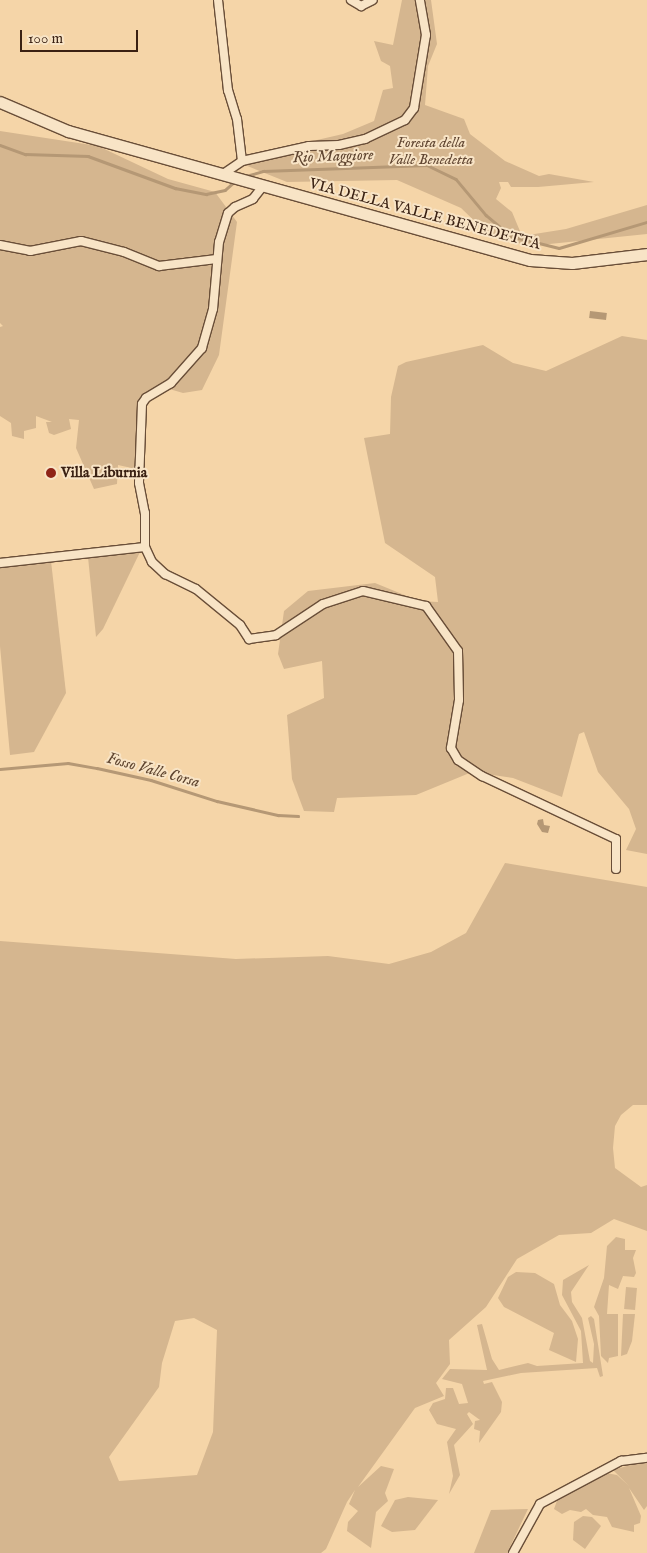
<!DOCTYPE html>
<html>
<head>
<meta charset="utf-8">
<style>
	body { margin:0 }
	#map { position:relative; width:647px; height:1553px; overflow:hidden; background:#f5d5a8; font-family:"IM FELL English",serif }
	div>[style] { position:absolute }
	[style*='--x'] { left:calc(var(--x)*1px); top:calc(var(--y)*1px); width:calc(var(--w)*1px); rotate:calc(var(--a)*1deg) }
	.green>* { inset:0; background:#d5b68f; transform-origin:0 0 }
	.water>* { inset:0; background:#b59875; transform-origin:0 0 }
	.stream>* { height:2.5px; margin:-1.25px; padding:0 1.25px; transform-origin:1.25px; border-radius:1.25px; background:#b59875 }
	.roads { filter:drop-shadow(1px 0 #694e38) drop-shadow(-1px 0 #694e38) drop-shadow(0 1px #694e38) drop-shadow(0 -1px #694e38) }
	.street>* { height:8px; margin:-4px; padding:0 4px; transform-origin:4px; border-radius:4px; background:#f8e4c6 }
	.secondary>* { height:11px; margin:-5.5px; padding:0 5.5px; transform-origin:5.5px; border-radius:5.5px; background:#f8e4c6 }
	.dots>* { width:14px; height:14px; translate:-50% -50%; box-sizing:border-box; border:2px solid #f8e4c6; border-radius:50% }
	span { translate:-50% -50%; white-space:nowrap; text-align:center; line-height:1.15; -webkit-text-stroke:4px #f8e4c6; paint-order:stroke }
	.park-label { font-size:15px; color:#614632; font-style:italic }
	.street-label { font-size:15px; color:#3a2113 }
	.poi-label { font-size:15px; color:#3a2113; font-weight:700 }
	.left { translate:0 -50%; text-align:left }
	.water-label { font-size:16px; color:#5f4530; font-style:italic }
	.scale { position:absolute; left:20px; top:30px; width:118px; height:22px; box-sizing:border-box; border:2px solid #3a2113; border-top:0; padding-left:6px; font-size:15px; line-height:18px; white-space:nowrap; color:#3a2113; -webkit-text-stroke:4px #f8e4c6; paint-order:stroke }
</style>
</head>
<body>
<div id="map">
	<div class="green">
		<i style="clip-path:polygon(402px 0,431px 0,437px 44px,428px 66px,425px 105px,464px 119px,470px 134px,505px 161px,539px 176px,549px 174px,594px 182px,538px 187px,511px 187px,508px 182px,499px 182px,501px 188px,496px 199px,512px 212px,522px 236px,566px 229px,647px 205px,647px 234px,530px 246px,490px 236px,461px 208px,397px 180px,287px 182px,245px 165px,300px 153px,317px 140px,343px 134px,374px 121px,383px 90px,393px 88px,390px 66px,381px 61px,374px 41px,393px 45px)"></i>
		<i style="clip-path:polygon(0 131px,98px 146px,168px 179px,215px 192px,237px 222px,219px 355px,202px 390px,183px 393px,166px 388px,148px 391px,141px 405px,136px 469px,118px 465px,117px 484px,94px 489px,76px 448px,79px 420px,69px 419px,71px 429px,54px 435px,49px 433px,46px 422px,52px 422px,36px 416px,36px 428px,24px 431px,24px 439px,12px 436px,11px 423px,0 416px,0 327px,3px 326px,0 323px)"></i>
		<i style="clip-path:polygon(622px 336px,647px 340px,647px 854px,626px 850px,636px 829px,629px 809px,598px 772px,584px 732px,579px 734px,562px 797px,513px 778px,472px 772px,416px 795px,337px 798px,334px 812px,304px 811px,292px 779px,287px 715px,324px 698px,322px 661px,284px 669px,278px 654px,284px 611px,308px 591px,375px 583px,419px 601px,438px 602px,435px 577px,385px 543px,364px 438px,390px 434px,391px 397px,398px 366px,406px 362px,483px 345px,513px 363px,546px 371px)"></i>
		<i style="clip-path:polygon(140px 552px,103px 629px,96px 637px,88px 557px)"></i>
		<i style="clip-path:polygon(51px 561px,66px 693px,34px 752px,10px 755px,0 646px,0 567px)"></i>
		<i style="clip-path:polygon(evenodd,505px 863px,647px 887px,647px 1105px,633px 1105px,621px 1115px,615px 1126px,613px 1148px,615px 1168px,641px 1187px,647px 1185px,647px 1231px,614px 1219px,591px 1233px,559px 1235px,517px 1259px,486px 1307px,449px 1340px,450px 1364px,436px 1383px,444px 1396px,415px 1408px,358px 1487px,381px 1466px,394px 1469px,385px 1493px,388px 1501px,376px 1512px,371px 1548px,347px 1531px,348px 1522px,358px 1511px,349px 1504px,355px 1490px,347px 1502px,326px 1549px,321px 1553px,0 1553px,0 941px,236px 959px,328px 956px,389px 964px,431px 952px,466px 933px,505px 863px,194px 1318px,217px 1330px,213px 1432px,197px 1475px,119px 1481px,109px 1457px,159px 1387px,162px 1363px,175px 1321px,194px 1318px)"></i>
		<i style="clip-path:polygon(616px 1237px,625px 1239px,625px 1250px,636px 1250px,633px 1258px,636px 1273px,634px 1277px,623px 1276px,618px 1289px,609px 1285px,607px 1314px,618px 1314px,618px 1356px,609px 1358px,608px 1363px,601px 1356px,599px 1316px,594px 1307px,604px 1278px,607px 1246px)"></i>
		<i style="clip-path:polygon(589px 1265px,571px 1292px,572px 1302px,582px 1318px,590px 1361px,593px 1363px,594px 1344px,588px 1318px,591px 1316px,594px 1319px,603px 1376px,600px 1377px,597px 1368px,521px 1373px,483px 1381px,484px 1384px,492px 1382px,502px 1402px,501px 1412px,479px 1443px,480px 1431px,474px 1429px,475px 1421px,480px 1420px,469px 1412px,467px 1414px,473px 1424px,454px 1445px,460px 1475px,449px 1494px,453px 1476px,447px 1442px,456px 1429px,437px 1424px,429px 1410px,433px 1403px,445px 1399px,446px 1388px,453px 1388px,459px 1404px,468px 1403px,462px 1384px,442px 1379px,450px 1369px,487px 1370px,477px 1325px,482px 1324px,492px 1359px,499px 1370px,528px 1363px,537px 1366px,583px 1363px,581px 1331px,562px 1295px,563px 1280px)"></i>
		<i style="clip-path:polygon(516px 1272px,535px 1273px,554px 1284px,560px 1305px,572px 1321px,578px 1339px,576px 1362px,549px 1350px,554px 1333px,504px 1307px,498px 1298px,508px 1277px)"></i>
		<i style="left:626px;top:1287px;width:11px;height:22px;rotate:5deg"></i>
		<i style="clip-path:polygon(623px 1314px,635px 1314px,632px 1341px,627px 1354px,621px 1356px)"></i>
		<i style="clip-path:polygon(647px 1460px,647px 1506px,644px 1510px,629px 1488px,641px 1516px,640px 1523px,634px 1525px,634px 1532px,612px 1527px,607px 1517px,593px 1515px,586px 1509px,581px 1512px,570px 1510px,562px 1514px,554px 1509px,558px 1498px,606px 1473px,617px 1475px,629px 1486px,613px 1470px,627px 1466px,628px 1463px)"></i>
		<i style="clip-path:polygon(408px 1497px,438px 1500px,415px 1530px,392px 1532px,381px 1526px,395px 1500px)"></i>
		<i style="clip-path:polygon(528px 1509px,507px 1553px,474px 1553px,491px 1510px)"></i>
		<i style="clip-path:polygon(583px 1516px,592px 1517px,601px 1526px,585px 1549px,573px 1540px,574px 1522px)"></i>
	</div>
	<div class="water">
		<i style="left:590px;top:311px;width:17px;height:7px;rotate:7deg"></i>
		<i style="clip-path:polygon(543px 819px,544px 825px,550px 826px,548px 833px,542px 832px,537px 824px,538px 820px)"></i>
	</div>
	<div class="stream">
		<i style="--x:0;--y:145;--w:27;--a:20"></i>
		<i style="--x:25;--y:154;--w:63;--a:1.8"></i>
		<i style="--x:88;--y:156;--w:93;--a:20.2"></i>
		<i style="--x:175;--y:188;--w:32;--a:11"></i>
		<i style="--x:206;--y:194;--w:19;--a:-12"></i>
		<i style="--x:225;--y:190;--w:12;--a:-42"></i>
		<i style="--x:246;--y:176;--w:18;--a:-16"></i>
		<i style="--x:263;--y:171;--w:164;--a:-2.1"></i>
		<i style="--x:427;--y:165;--w:32;--a:26"></i>
		<i style="--x:456;--y:179;--w:47;--a:50.2"></i>
		<i style="--x:486;--y:215;--w:33;--a:40"></i>
		<i style="--x:511;--y:236;--w:49;--a:14"></i>
		<i style="--x:559;--y:248;--w:92;--a:-16.5"></i>
		<i style="--x:0;--y:769;--w:68;--a:-5"></i>
		<i style="--x:68;--y:763;--w:29;--a:10"></i>
		<i style="--x:97;--y:768;--w:55;--a:12.5"></i>
		<i style="--x:151;--y:780;--w:69;--a:17.7"></i>
		<i style="--x:217;--y:801;--w:63;--a:12.9"></i>
		<i style="--x:278;--y:815;--w:20;--a:3"></i>
	</div>
	<div class="roads">
		<div class="street">
			<i style="--x:218;--y:0;--w:91;--a:83.7"></i>
			<i style="--x:228;--y:90;--w:30;--a:73"></i>
			<i style="--x:237;--y:119;--w:42;--a:83.2"></i>
			<i style="--x:351;--y:0;--w:12;--a:31"></i>
			<i style="--x:361;--y:6;--w:13;--a:-27"></i>
			<i style="--x:223;--y:174;--w:23;--a:-34"></i>
			<i style="--x:242;--y:161;--w:69;--a:-12.6"></i>
			<i style="--x:309;--y:146;--w:30;--a:-2"></i>
			<i style="--x:339;--y:145;--w:27;--a:-13"></i>
			<i style="--x:365;--y:139;--w:44;--a:-25.4"></i>
			<i style="--x:405;--y:120;--w:15;--a:-53"></i>
			<i style="--x:414;--y:108;--w:74;--a:-80.7"></i>
			<i style="--x:426;--y:35;--w:36;--a:-100"></i>
			<i style="--x:263;--y:186;--w:16;--a:128"></i>
			<i style="--x:253;--y:199;--w:20;--a:156"></i>
			<i style="--x:235;--y:207;--w:9;--a:139"></i>
			<i style="--x:228;--y:213;--w:30;--a:107"></i>
			<i style="--x:219;--y:242;--w:67;--a:95.1"></i>
			<i style="--x:213;--y:309;--w:41;--a:105.8"></i>
			<i style="--x:202;--y:348;--w:47;--a:131.5"></i>
			<i style="--x:171;--y:383;--w:29;--a:149"></i>
			<i style="--x:146;--y:398;--w:7;--a:124"></i>
			<i style="--x:142;--y:404;--w:79;--a:92.2"></i>
			<i style="--x:139;--y:483;--w:31;--a:79"></i>
			<i style="--x:145;--y:513;--w:34;--a:90"></i>
			<i style="--x:145;--y:547;--w:17;--a:65"></i>
			<i style="--x:152;--y:562;--w:18;--a:43"></i>
			<i style="--x:165;--y:574;--w:34;--a:26"></i>
			<i style="--x:196;--y:589;--w:57;--a:39.3"></i>
			<i style="--x:240;--y:625;--w:17;--a:57"></i>
			<i style="--x:249;--y:639;--w:27;--a:-8"></i>
			<i style="--x:276;--y:635;--w:56;--a:-33.4"></i>
			<i style="--x:323;--y:604;--w:42;--a:-18"></i>
			<i style="--x:363;--y:591;--w:65;--a:13.4"></i>
			<i style="--x:426;--y:606;--w:55;--a:54.6"></i>
			<i style="--x:458;--y:651;--w:49;--a:88.8"></i>
			<i style="--x:459;--y:700;--w:49;--a:99.5"></i>
			<i style="--x:451;--y:748;--w:14;--a:60"></i>
			<i style="--x:458;--y:760;--w:29;--a:34"></i>
			<i style="--x:482;--y:776;--w:148;--a:25.2"></i>
			<i style="--x:616;--y:839;--w:30;--a:90"></i>
			<i style="--x:0;--y:245;--w:31;--a:11"></i>
			<i style="--x:30;--y:251;--w:52;--a:-11.1"></i>
			<i style="--x:81;--y:241;--w:44;--a:14.3"></i>
			<i style="--x:124;--y:252;--w:38;--a:22"></i>
			<i style="--x:159;--y:266;--w:58;--a:-6.9"></i>
			<i style="--x:0;--y:563;--w:146;--a:-6.3"></i>
			<i style="--x:513;--y:1553;--w:56;--a:-61.1"></i>
			<i style="--x:540;--y:1504;--w:92;--a:-28"></i>
			<i style="--x:621;--y:1461;--w:26;--a:-7"></i>
		</div>
		<div class="secondary">
			<i style="--x:0;--y:102;--w:74;--a:23.1"></i>
			<i style="--x:68;--y:131;--w:480;--a:15.6"></i>
			<i style="--x:530;--y:260;--w:42;--a:4.1"></i>
			<i style="--x:572;--y:263;--w:76;--a:-6.8"></i>
		</div>
	</div>
	<div class="dots">
		<i style="left:51px;top:473px;background:#8f2418"></i>
	</div>
	<div class="park-label">
		<span style="left:431px;top:151px">Foresta della<br>Valle Benedetta</span>
	</div>
	<div class="street-label">
		<span style="left:425px;top:214px;rotate:15deg">VIA DELLA VALLE BENEDETTA</span>
	</div>
	<div class="poi-label">
		<span class="left" style="left:61px;top:473px">Villa Liburnia</span>
	</div>
	<div class="water-label">
		<span style="left:333px;top:157px;rotate:-2deg">Rio Maggiore</span>
		<span style="left:153px;top:771px;rotate:15deg">Fosso Valle Corsa</span>
	</div>
	<div class="scale">100 m</div>
</div>
</body>
</html>
